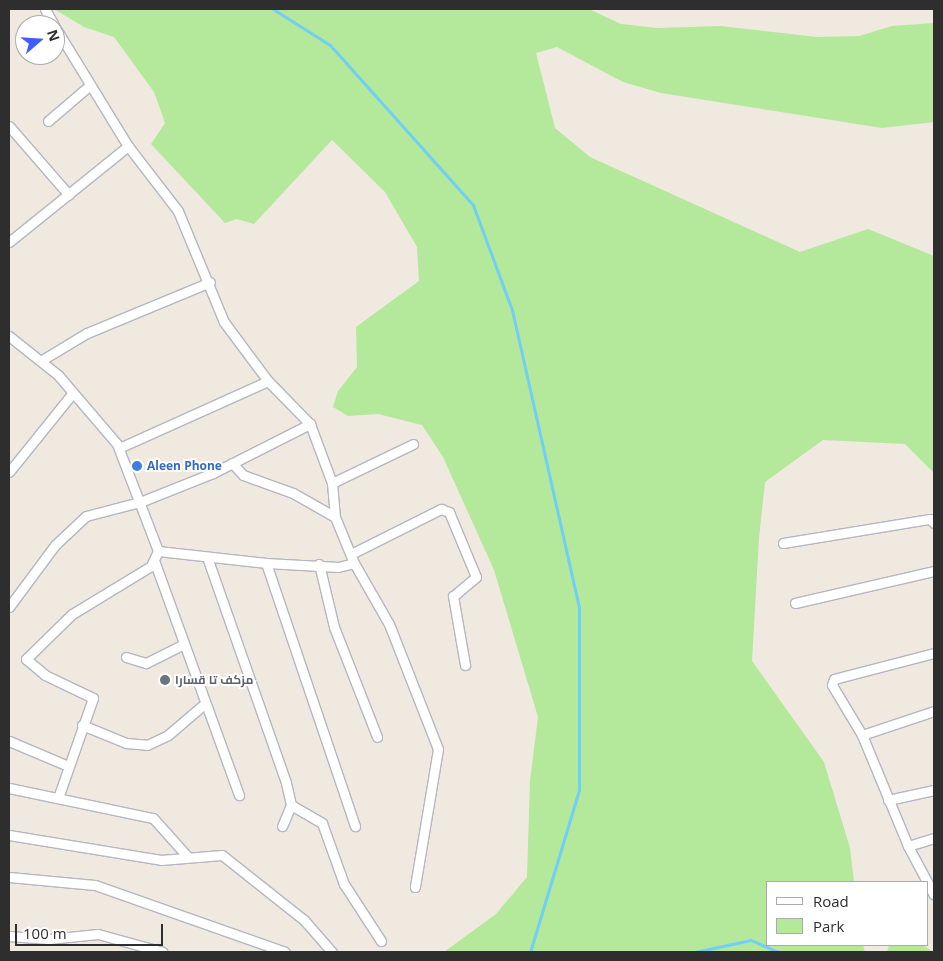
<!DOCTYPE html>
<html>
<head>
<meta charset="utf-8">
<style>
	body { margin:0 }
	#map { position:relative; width:943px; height:961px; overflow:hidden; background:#efe9e0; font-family:"Open Sans",Cairo,sans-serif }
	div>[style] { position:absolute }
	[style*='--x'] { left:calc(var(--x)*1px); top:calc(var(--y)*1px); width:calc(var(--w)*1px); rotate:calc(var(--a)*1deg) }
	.green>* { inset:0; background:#b4e89b }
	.stream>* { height:3px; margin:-1.5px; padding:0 1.5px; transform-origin:1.5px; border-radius:1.5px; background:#70cff4 }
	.roads { filter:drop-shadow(1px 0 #b4b6c2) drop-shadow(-1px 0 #b4b6c2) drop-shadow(0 1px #b4b6c2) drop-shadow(0 -1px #b4b6c2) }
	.street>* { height:9px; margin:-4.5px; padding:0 4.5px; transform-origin:4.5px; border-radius:4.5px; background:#fff }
	.dots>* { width:14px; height:14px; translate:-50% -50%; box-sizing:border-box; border:2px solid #fff; border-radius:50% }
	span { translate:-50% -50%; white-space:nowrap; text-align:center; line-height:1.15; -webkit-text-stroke:4px #fff; paint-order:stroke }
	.shop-label { font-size:12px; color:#366cbe; font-weight:700 }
	.left { translate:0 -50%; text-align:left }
	.worship-label { font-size:12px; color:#5b616d; font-weight:700 }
	.frame { position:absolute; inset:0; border:10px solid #2e2e2e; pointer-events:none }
	.legend { position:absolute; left:766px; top:881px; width:162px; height:65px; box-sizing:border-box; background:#fff; border:1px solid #ababab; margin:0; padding:6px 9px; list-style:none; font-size:15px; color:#2e2e2e }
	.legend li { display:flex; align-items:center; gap:10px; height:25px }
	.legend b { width:25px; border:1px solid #ababab }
	.north { position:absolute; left:15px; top:15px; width:50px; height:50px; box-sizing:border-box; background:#fff; border:1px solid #ababab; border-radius:50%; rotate:71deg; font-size:14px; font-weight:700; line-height:20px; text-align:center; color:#2e2e2e }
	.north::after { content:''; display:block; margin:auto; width:18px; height:22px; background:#3e5eff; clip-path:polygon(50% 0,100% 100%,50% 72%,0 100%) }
	.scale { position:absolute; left:15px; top:924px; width:148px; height:22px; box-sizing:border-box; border:2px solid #2e2e2e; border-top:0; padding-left:6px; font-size:15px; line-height:18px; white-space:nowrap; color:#2e2e2e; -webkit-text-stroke:4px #fff; paint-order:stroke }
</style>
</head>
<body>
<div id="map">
	<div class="green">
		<i style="clip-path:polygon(54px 9px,589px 9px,621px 24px,657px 28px,721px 26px,817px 37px,859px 36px,892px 26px,934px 23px,934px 122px,882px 128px,661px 93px,623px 82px,557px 47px,536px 53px,555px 128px,590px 157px,800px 252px,868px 229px,934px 256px,934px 473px,905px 444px,823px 440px,765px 482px,759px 538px,752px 661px,824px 762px,850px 848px,854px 882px,767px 882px,767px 945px,863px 945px,865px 952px,444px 952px,496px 914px,527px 877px,530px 781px,538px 717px,494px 570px,443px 457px,422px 425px,378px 414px,348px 416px,333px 407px,338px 391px,357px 367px,356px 327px,419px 281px,417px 247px,385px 192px,332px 140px,254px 224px,237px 219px,225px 223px,151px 144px,165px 123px,154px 92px,114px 37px,84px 27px)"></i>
		<i style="clip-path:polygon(889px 945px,922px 945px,934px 952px,887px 952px)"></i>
	</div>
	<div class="stream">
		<i style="--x:273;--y:9;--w:67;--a:32.3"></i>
		<i style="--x:330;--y:45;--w:215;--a:48.2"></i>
		<i style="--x:473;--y:205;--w:112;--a:69.6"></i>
		<i style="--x:512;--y:310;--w:304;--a:77.3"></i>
		<i style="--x:579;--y:607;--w:183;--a:90"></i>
		<i style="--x:579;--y:790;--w:169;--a:106.8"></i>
		<i style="--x:695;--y:952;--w:57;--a:-12.1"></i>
		<i style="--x:751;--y:940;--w:30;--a:24"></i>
	</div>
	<div class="roads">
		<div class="street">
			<i style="--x:45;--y:9;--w:18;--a:61"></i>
			<i style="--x:55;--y:27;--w:140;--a:58.5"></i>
			<i style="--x:128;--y:146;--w:82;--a:52.4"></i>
			<i style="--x:178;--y:211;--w:120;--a:67.5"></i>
			<i style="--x:224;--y:322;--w:74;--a:53.3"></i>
			<i style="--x:268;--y:381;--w:60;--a:45.7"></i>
			<i style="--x:310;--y:424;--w:63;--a:69.6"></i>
			<i style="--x:332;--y:483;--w:34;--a:85"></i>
			<i style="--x:335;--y:517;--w:50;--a:67.6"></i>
			<i style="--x:354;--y:563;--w:70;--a:60.2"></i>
			<i style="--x:389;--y:624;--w:134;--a:68.6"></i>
			<i style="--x:438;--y:749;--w:140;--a:99.5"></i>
			<i style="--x:48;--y:121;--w:54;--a:-40.5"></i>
			<i style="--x:9;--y:126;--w:91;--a:49"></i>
			<i style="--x:9;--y:242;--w:153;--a:-38.9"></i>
			<i style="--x:9;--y:336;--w:63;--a:38.5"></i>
			<i style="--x:58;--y:375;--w:91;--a:49.5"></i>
			<i style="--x:117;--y:444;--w:115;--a:69"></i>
			<i style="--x:158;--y:551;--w:17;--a:115"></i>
			<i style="--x:151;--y:566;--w:92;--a:148.7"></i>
			<i style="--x:72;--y:614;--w:64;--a:135.6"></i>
			<i style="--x:26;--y:659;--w:25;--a:40"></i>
			<i style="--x:45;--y:675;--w:53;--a:25.6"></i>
			<i style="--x:93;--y:698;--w:106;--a:109.3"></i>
			<i style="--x:42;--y:360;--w:52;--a:-31"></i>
			<i style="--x:87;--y:333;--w:133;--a:-22.5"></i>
			<i style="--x:119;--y:448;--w:163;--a:-24.2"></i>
			<i style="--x:232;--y:463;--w:16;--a:47"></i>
			<i style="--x:243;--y:475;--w:53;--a:19.8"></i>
			<i style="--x:293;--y:493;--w:48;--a:29.7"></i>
			<i style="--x:9;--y:472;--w:100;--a:-51.1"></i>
			<i style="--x:332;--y:483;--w:90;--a:-25.7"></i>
			<i style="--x:783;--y:543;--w:149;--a:-9.3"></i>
			<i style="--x:930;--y:519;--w:6;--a:45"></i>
			<i style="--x:158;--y:551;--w:109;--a:6.3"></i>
			<i style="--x:266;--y:563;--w:72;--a:3.2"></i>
			<i style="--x:338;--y:567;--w:16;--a:-14"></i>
			<i style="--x:351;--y:554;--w:101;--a:-26.6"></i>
			<i style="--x:441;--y:509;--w:9;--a:21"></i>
			<i style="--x:449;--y:512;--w:70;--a:67.4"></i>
			<i style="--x:476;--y:577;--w:30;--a:140"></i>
			<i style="--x:453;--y:596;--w:70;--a:80.1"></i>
			<i style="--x:207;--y:557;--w:239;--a:70.7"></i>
			<i style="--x:286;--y:783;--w:23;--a:77"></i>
			<i style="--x:291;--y:805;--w:23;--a:113"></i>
			<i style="--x:155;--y:563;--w:247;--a:70.1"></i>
			<i style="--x:266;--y:563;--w:278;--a:71.3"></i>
			<i style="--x:319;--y:564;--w:65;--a:76.6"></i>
			<i style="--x:334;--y:627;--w:118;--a:68.6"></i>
			<i style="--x:795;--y:603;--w:143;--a:-13"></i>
			<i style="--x:9;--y:607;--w:77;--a:-53.4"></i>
			<i style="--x:55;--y:545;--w:42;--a:-43.1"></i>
			<i style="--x:86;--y:516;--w:56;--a:-14.5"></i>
			<i style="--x:140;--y:502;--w:79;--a:-21.7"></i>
			<i style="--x:213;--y:473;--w:109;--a:-26.8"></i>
			<i style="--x:934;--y:653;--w:103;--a:165.4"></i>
			<i style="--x:834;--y:679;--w:6;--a:108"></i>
			<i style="--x:832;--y:685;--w:58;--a:59"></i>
			<i style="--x:862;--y:735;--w:120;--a:67.5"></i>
			<i style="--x:908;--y:846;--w:55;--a:62"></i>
			<i style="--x:126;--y:657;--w:21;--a:17"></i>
			<i style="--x:146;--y:663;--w:42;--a:-26.6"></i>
			<i style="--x:82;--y:725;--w:48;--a:22.2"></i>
			<i style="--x:126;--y:743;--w:21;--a:5"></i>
			<i style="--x:147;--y:745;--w:23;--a:-25"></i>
			<i style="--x:168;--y:735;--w:46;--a:-40.6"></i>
			<i style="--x:862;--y:735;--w:76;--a:-18.4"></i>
			<i style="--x:9;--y:741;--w:62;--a:22.8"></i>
			<i style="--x:9;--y:788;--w:147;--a:11.8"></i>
			<i style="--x:153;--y:818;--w:52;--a:48.1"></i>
			<i style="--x:888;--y:800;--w:47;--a:-12.3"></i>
			<i style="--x:291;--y:805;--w:36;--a:30"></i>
			<i style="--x:322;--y:823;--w:65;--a:70.2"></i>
			<i style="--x:344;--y:884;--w:68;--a:57"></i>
			<i style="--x:9;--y:835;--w:154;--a:9.3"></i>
			<i style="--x:161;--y:860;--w:61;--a:-4.7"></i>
			<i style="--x:222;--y:855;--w:105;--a:38.4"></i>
			<i style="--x:304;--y:920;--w:43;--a:48.8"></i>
			<i style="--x:908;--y:846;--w:27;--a:-17"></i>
			<i style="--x:9;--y:877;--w:86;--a:5.3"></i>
			<i style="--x:95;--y:885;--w:201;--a:19.4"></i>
			<i style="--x:9;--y:936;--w:40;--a:4.3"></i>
			<i style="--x:49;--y:939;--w:49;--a:-5.8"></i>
			<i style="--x:98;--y:934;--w:67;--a:15.5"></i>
		</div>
	</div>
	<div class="dots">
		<i style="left:137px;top:466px;background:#3f7fe0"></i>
		<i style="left:165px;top:680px;background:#6b7280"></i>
	</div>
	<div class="shop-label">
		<span class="left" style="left:147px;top:466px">Aleen Phone</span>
	</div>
	<div class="worship-label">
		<span class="left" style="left:175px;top:680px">مزكف تا قسارا</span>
	</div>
	<div class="frame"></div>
	<ul class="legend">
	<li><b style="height:6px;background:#fff"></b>Road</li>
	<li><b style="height:14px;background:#b4e89b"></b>Park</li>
	</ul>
	<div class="north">N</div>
	<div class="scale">100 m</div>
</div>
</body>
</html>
